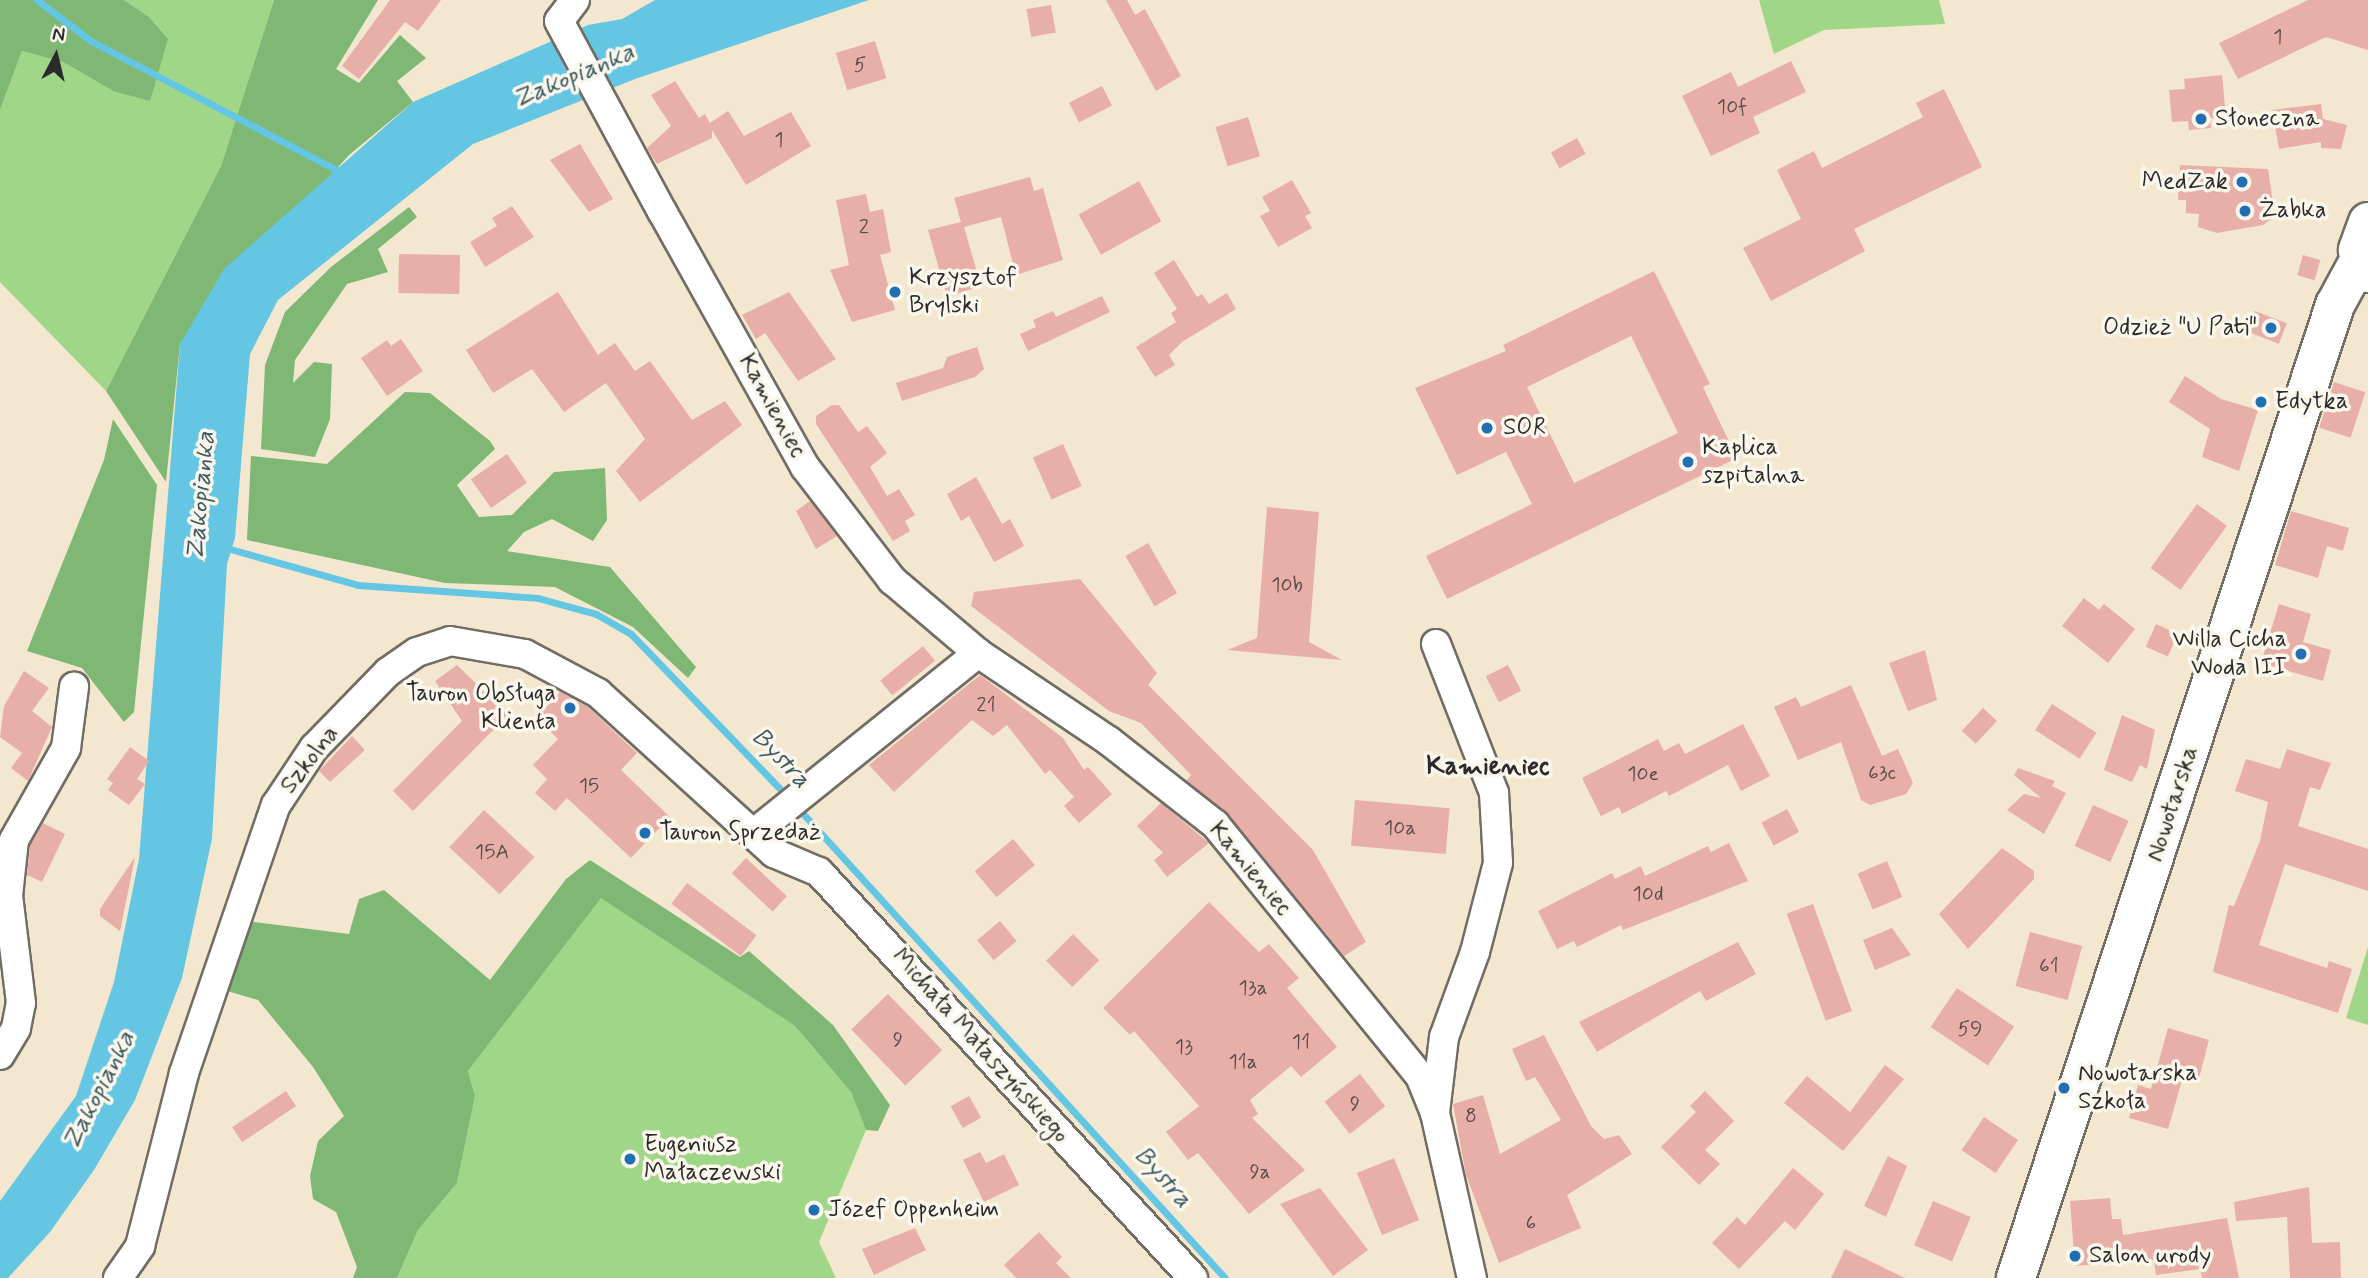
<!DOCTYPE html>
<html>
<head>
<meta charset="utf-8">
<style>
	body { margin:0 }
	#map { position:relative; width:2368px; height:1278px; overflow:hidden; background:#f3e8cf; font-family:Mynerve,sans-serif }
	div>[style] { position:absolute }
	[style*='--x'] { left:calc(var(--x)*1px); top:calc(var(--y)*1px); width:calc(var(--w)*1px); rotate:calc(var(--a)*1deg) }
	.green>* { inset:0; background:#9fd687 }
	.forest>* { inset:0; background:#7fb774 }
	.water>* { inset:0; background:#65c6e3 }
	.stream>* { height:7px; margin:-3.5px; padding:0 3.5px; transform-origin:3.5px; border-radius:3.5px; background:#65c6e3 }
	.building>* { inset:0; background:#e7afa7; transform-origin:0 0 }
	.roads { filter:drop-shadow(2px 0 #716d64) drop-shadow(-2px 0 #716d64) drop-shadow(0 2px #716d64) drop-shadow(0 -2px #716d64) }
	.street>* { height:28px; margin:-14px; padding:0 14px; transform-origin:14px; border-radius:14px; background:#fff }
	.secondary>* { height:38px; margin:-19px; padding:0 19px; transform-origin:19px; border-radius:19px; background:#fff }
	.primary>* { height:38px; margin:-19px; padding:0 19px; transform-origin:19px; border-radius:19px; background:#fff }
	.dots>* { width:19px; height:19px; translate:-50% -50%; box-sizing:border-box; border:4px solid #fbf7ec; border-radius:50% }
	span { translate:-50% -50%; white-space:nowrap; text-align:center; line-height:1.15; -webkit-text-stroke:7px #fbf7ec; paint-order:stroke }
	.number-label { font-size:21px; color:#5a4c4a }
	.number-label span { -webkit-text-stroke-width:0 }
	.poi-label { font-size:24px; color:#2b2b2b }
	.left { translate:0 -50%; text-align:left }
	.right { translate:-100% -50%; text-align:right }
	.street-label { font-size:24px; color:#2b2b2b }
	.water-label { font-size:26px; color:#3c5a62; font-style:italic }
	.neighbourhood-label { font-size:26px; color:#2b2b2b; font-weight:700 }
	.north { position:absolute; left:21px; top:21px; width:70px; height:70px; -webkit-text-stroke:5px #fbf7ec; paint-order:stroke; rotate:7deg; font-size:19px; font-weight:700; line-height:28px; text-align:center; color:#2b2b2b }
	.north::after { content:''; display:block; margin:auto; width:24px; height:32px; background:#2b2b2b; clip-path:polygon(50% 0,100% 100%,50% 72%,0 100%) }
</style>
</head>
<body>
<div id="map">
	<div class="green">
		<i style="clip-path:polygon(124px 0,274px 0,221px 166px,106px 391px,0 282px,0 110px,22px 51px,63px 62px,113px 91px,148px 16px)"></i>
		<i style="clip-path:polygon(1759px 0,1939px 0,1945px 24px,1824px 30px,1774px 54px)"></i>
		<i style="clip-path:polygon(601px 897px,795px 1026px,851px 1092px,866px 1130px,819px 1242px,836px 1278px,397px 1278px,418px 1230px,457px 1183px,475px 1096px,468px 1071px)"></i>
		<i style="clip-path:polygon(2368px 947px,2368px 1025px,2346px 1018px)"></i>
	</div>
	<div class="forest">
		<i style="clip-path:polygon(0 0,124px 0,148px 16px,168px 39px,150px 101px,113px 91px,63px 62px,22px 51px,0 110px)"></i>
		<i style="clip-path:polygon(274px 0,378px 0,336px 69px,359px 83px,400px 35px,426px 58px,397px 81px,413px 102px,349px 155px,180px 344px,166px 482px,106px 391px,221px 166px)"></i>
		<i style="clip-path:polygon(409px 207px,417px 217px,378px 249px,388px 272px,347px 284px,295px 360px,293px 383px,314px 362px,332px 364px,330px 419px,315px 457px,261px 449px,265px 365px,285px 312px,331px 267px)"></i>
		<i style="clip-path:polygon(405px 392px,430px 393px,490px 441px,495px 449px,457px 485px,479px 517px,512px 515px,554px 472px,605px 468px,607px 520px,593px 541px,552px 519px,524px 532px,507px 551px,610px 567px,696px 667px,688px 678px,633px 627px,555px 587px,445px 583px,247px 540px,251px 456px,327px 464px)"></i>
		<i style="clip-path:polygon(113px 419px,157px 485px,134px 712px,124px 722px,82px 668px,27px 651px,104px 460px)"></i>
		<i style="clip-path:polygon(590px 860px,740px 957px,749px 951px,833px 1025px,890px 1105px,878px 1131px,866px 1130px,851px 1092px,795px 1026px,601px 898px,468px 1071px,475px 1096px,457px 1183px,418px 1230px,397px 1278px,353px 1278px,357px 1267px,336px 1212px,313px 1199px,310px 1176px,318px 1141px,344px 1116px,313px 1067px,258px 1000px,224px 990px,246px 921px,349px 934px,359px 899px,384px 890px,490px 980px,566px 879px)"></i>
	</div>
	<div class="water">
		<i style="clip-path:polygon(655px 0,869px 0,635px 79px,473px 144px,278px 300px,250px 354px,235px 538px,227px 564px,212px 839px,182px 978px,135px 1100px,94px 1170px,50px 1232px,8px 1278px,0 1278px,0 1201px,76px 1096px,114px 982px,139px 859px,180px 344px,224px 269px,413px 102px,588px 25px,622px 19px)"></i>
	</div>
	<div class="stream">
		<i style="--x:37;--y:0;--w:68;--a:37.2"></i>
		<i style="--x:91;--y:41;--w:282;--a:27.7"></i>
		<i style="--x:223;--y:547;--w:140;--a:15.7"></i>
		<i style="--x:358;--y:585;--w:180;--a:4.1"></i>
		<i style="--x:538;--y:598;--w:60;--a:15.4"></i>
		<i style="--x:596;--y:614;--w:40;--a:29.7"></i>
		<i style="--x:631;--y:634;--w:228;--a:46.1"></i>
		<i style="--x:797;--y:807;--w:636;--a:47.74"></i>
	</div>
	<div class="building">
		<i style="clip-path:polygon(390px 0,441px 0,418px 31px,405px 22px,359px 79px,342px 66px)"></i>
		<i style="clip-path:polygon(1106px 0,1127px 0,1135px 15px,1145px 9px,1181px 76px,1156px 91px)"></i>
		<i style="clip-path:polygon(2308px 0,2368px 0,2368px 50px,2326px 37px,2238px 79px,2219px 43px)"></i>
		<i style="left:1051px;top:5px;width:28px;height:25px;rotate:80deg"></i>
		<i style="left:875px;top:41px;width:39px;height:41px;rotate:73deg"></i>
		<i style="clip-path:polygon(1791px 61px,1806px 92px,1753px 117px,1760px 133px,1711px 156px,1682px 96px,1731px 72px,1738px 87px)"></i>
		<i style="clip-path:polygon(2222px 75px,2226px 117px,2210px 118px,2211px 128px,2189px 130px,2188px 121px,2172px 122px,2169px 90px,2185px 89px,2184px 79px)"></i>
		<i style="clip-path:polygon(675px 81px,699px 118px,705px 114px,710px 123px,728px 111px,744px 136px,791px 112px,811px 146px,746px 185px,712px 130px,712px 138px,657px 164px,647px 148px,671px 126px,651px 95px)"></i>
		<i style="left:1102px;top:86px;width:22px;height:37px;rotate:63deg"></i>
		<i style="clip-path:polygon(1944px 89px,1982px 167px,1854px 229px,1865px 251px,1771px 301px,1743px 248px,1801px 219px,1777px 170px,1814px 151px,1822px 168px,1923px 117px,1916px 103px)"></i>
		<i style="clip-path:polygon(2321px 104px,2323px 119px,2347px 125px,2341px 149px,2321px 148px,2321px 142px,2279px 149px,2272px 110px)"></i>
		<i style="left:1248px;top:117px;width:41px;height:34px;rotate:73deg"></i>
		<i style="left:1577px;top:138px;width:18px;height:30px;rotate:61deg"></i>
		<i style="clip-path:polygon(580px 144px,613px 199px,589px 212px,550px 160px)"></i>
		<i style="clip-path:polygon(2180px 165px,2268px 169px,2275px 216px,2263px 225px,2217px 233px,2198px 227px,2199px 214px,2186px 213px,2186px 200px,2178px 200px)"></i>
		<i style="clip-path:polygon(1030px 177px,1034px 191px,1043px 188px,1063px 260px,1016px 275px,1001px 217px,964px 227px,981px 286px,947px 297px,928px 230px,961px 222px,954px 198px)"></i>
		<i style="clip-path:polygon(1292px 180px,1311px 213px,1305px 216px,1312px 228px,1278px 247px,1260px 216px,1270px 211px,1262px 197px)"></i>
		<i style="left:1139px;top:181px;width:46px;height:69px;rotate:61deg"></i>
		<i style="clip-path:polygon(866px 194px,870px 212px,883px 209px,891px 252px,880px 255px,895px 310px,852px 322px,830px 270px,849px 265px,836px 200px)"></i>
		<i style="clip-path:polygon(512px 206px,534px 237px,485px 267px,470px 242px,497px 226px,492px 218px)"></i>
		<i style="left:399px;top:254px;width:61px;height:39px;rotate:1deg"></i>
		<i style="left:2303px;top:255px;width:18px;height:21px;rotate:16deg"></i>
		<i style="clip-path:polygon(1174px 260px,1197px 297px,1202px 294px,1209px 304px,1227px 293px,1236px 309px,1182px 342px,1169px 355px,1175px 365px,1155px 377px,1136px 347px,1176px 322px,1171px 313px,1177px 309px,1154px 273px)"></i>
		<i style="clip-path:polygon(evenodd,1654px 271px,1710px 384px,1703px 387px,1737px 458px,1447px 599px,1426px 556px,1532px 504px,1506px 452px,1457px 475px,1415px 388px,1506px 351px,1503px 345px,1654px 271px,1631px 336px,1678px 433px,1574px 483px,1527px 387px,1631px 336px)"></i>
		<i style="clip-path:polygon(558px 292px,598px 355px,615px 343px,635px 371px,650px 361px,692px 420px,725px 401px,742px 425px,640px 502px,616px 471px,645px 439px,606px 383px,564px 412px,532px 369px,493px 393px,466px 350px)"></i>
		<i style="clip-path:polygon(789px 292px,836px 359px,798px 381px,765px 333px,756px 339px,742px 315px)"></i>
		<i style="clip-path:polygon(1102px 296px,1110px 312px,1028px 351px,1020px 334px,1036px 327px,1033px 320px,1053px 311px,1056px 317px)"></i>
		<i style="left:2255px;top:311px;width:34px;height:22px;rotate:21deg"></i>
		<i style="clip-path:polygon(401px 339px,423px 371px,387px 396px,361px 358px,387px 340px,391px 346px)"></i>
		<i style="clip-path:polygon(977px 347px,984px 369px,975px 377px,902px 401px,896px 383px,943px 368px,947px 357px)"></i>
		<i style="clip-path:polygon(2185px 376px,2221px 399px,2258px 410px,2239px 471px,2202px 457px,2210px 429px,2169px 402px)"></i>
		<i style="left:2334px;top:382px;width:33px;height:48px;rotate:18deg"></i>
		<i style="clip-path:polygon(832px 405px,839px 405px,858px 432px,867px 426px,887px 453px,870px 467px,887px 496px,899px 489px,915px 515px,905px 521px,910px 531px,893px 541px,816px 424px,816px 416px)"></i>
		<i style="left:1063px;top:444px;width:46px;height:33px;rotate:66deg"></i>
		<i style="left:507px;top:454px;width:35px;height:44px;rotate:55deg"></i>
		<i style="clip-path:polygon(976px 477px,1002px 524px,1010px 519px,1024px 546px,994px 562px,969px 516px,961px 521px,947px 494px)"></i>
		<i style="clip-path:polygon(810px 501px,837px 536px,816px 549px,796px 511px)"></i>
		<i style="left:2197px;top:504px;width:37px;height:79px;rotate:36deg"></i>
		<i style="clip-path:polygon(1267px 507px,1319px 512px,1309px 642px,1342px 660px,1227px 650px,1257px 638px)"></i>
		<i style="clip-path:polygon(2291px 511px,2349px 528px,2343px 551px,2327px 546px,2318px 578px,2275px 565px)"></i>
		<i style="left:1148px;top:543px;width:58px;height:26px;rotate:60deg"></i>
		<i style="clip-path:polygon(1080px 579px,1157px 673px,1148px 685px,1313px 850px,1366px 942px,1344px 956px,1228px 814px,1186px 781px,1191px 775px,1141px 723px,1109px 711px,971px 606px,974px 592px)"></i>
		<i style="clip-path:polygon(2084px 598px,2099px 610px,2104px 604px,2135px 629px,2108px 663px,2062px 626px)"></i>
		<i style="clip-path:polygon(2279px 604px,2311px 614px,2303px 642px,2331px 650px,2323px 681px,2261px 663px)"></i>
		<i style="left:2156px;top:624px;width:24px;height:25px;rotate:24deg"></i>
		<i style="left:923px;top:646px;width:19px;height:55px;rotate:51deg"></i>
		<i style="clip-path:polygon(1925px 650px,1937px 700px,1908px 711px,1889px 663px)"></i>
		<i style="clip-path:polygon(457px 665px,508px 715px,413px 811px,393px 791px,462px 721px,435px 681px)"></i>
		<i style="left:1508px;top:665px;width:29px;height:25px;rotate:63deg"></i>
		<i style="clip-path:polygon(24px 671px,49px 688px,32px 711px,52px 727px,28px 781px,11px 768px,22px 753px,0 737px,4px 706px)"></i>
		<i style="clip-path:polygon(980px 675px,1063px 738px,1084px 770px,1088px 767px,1112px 794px,1079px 823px,1064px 806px,1074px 797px,1050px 770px,1045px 774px,1007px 725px,993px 736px,972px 720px,894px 792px,869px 765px)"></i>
		<i style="clip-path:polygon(1851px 685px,1882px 756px,1898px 749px,1913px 783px,1906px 794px,1870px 805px,1861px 800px,1841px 742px,1798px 760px,1774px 707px,1796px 697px,1801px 707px)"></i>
		<i style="clip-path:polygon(560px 692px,588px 707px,637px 753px,621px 770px,670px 817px,631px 858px,567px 798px,555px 811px,535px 793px,547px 779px,533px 765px,558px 739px,536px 718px)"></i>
		<i style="left:2052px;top:704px;width:53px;height:31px;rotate:33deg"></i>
		<i style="left:1983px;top:708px;width:19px;height:31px;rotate:43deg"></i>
		<i style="clip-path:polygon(2122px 715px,2155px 730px,2147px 769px,2140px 765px,2132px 782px,2104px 770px)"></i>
		<i style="clip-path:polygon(1743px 724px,1770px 776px,1741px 791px,1728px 765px,1669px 796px,1666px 791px,1622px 814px,1619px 807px,1601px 816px,1582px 778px,1658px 739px,1664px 751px,1679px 743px,1685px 754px)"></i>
		<i style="clip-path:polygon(352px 736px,365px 750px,330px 782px,319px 771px)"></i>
		<i style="clip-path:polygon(130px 747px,149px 761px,137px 779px,145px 784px,129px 805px,108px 790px,113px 783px,107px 779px)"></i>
		<i style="clip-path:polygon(2287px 749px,2331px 763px,2320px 790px,2310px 787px,2298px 826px,2368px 849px,2368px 891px,2285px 864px,2259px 945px,2327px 968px,2329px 961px,2352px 969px,2338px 1013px,2213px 972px,2229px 905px,2234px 906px,2260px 841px,2268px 802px,2235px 791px,2246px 759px,2280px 769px)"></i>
		<i style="clip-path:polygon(2018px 768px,2055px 781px,2052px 786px,2066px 793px,2044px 834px,2007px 810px,2024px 794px,2041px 798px,2014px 775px)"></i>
		<i style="left:1355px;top:800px;width:95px;height:46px;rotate:5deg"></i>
		<i style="clip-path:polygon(1161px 803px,1209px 843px,1167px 877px,1154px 860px,1163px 853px,1137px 826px)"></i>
		<i style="left:2093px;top:805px;width:39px;height:45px;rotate:24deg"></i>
		<i style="left:1787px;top:809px;width:26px;height:29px;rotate:62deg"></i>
		<i style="left:484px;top:810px;width:69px;height:51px;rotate:43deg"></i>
		<i style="clip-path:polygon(43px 823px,65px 834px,42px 882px,27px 875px,30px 845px)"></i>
		<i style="left:1013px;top:839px;width:34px;height:50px;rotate:50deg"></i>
		<i style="clip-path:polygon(1729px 843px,1748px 881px,1623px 930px,1621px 925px,1577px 947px,1574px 941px,1557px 949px,1538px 911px,1612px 873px,1615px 879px,1641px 866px,1645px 876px,1708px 846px,1711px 852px)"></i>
		<i style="clip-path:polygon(2002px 848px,2034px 871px,2034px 879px,1968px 949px,1939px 914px)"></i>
		<i style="clip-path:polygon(135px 857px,120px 931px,100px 916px,100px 909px)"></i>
		<i style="left:746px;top:858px;width:56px;height:21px;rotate:43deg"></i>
		<i style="left:1887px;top:861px;width:39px;height:32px;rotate:67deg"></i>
		<i style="left:687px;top:883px;width:87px;height:26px;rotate:37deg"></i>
		<i style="clip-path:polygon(1209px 902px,1259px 952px,1269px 944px,1299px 978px,1287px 988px,1337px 1047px,1301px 1077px,1291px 1066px,1250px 1100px,1258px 1114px,1252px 1118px,1305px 1170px,1249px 1214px,1198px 1153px,1188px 1160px,1166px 1132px,1199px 1106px,1134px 1031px,1130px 1035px,1103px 1008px)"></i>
		<i style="left:1813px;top:904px;width:114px;height:28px;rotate:70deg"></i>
		<i style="left:1000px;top:921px;width:26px;height:30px;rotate:50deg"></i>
		<i style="clip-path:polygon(1892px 928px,1911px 955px,1875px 970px,1863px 940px)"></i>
		<i style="left:2030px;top:932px;width:54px;height:56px;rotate:15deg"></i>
		<i style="left:1073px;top:934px;width:37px;height:38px;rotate:45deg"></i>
		<i style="clip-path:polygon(1738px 942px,1756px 974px,1706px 1001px,1700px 991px,1597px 1052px,1579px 1022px)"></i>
		<i style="left:1957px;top:988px;width:69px;height:47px;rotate:34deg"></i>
		<i style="left:888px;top:994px;width:78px;height:51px;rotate:46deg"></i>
		<i style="clip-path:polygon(2168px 1028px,2209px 1040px,2198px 1082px,2183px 1077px,2168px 1129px,2129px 1118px,2138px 1085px,2151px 1089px)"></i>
		<i style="clip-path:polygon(1544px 1035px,1591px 1126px,1604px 1139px,1619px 1135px,1632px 1154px,1567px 1195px,1581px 1228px,1499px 1263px,1466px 1175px,1453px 1104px,1483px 1095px,1500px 1154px,1561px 1120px,1535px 1077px,1526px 1081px,1512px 1049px)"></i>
		<i style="clip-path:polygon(1885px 1065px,1904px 1079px,1843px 1151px,1784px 1103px,1807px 1076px,1850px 1112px)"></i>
		<i style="left:1360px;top:1074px;width:41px;height:45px;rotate:52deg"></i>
		<i style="left:286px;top:1091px;width:18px;height:65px;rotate:56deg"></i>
		<i style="clip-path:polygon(1705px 1091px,1734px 1121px,1705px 1150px,1720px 1164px,1699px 1185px,1661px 1147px,1696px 1112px,1690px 1106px)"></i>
		<i style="left:969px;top:1096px;width:25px;height:21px;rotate:61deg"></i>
		<i style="left:1984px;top:1117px;width:41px;height:40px;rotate:34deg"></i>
		<i style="clip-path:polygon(980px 1152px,986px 1163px,1004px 1154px,1019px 1185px,984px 1202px,963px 1160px)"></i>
		<i style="clip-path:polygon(1888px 1156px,1907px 1166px,1886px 1217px,1864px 1206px)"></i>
		<i style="left:1394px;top:1158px;width:67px;height:40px;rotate:68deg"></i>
		<i style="clip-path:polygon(1793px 1168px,1824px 1194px,1795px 1230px,1785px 1221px,1739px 1269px,1712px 1243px,1737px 1217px,1745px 1225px)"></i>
		<i style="clip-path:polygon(2309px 1187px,2312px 1243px,2340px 1242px,2341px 1278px,2290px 1278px,2287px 1217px,2236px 1221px,2234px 1202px)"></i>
		<i style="clip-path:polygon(1320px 1188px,1368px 1250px,1333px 1276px,1280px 1204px)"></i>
		<i style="clip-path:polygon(2110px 1198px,2112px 1219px,2121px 1219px,2123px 1235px,2227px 1218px,2239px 1278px,2202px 1278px,2200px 1269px,2156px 1275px,2154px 1260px,2075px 1266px,2070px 1201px)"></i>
		<i style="left:1933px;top:1201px;width:41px;height:48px;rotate:23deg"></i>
		<i style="clip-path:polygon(915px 1228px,926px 1250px,874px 1275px,862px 1249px)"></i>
		<i style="clip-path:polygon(1039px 1232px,1062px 1257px,1056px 1263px,1071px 1278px,1016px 1278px,1004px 1265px)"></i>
		<i style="clip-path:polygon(1845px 1249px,1905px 1278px,1831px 1278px)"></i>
	</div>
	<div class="roads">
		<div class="street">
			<i style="--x:575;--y:0;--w:26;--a:127"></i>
			<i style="--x:559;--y:21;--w:218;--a:61.6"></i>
			<i style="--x:663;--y:213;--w:291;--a:60.8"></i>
			<i style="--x:805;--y:467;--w:143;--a:52.4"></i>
			<i style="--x:892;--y:580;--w:113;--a:40.3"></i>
			<i style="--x:978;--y:653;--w:158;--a:33.9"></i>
			<i style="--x:1109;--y:741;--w:135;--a:38.1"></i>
			<i style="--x:1215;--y:824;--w:325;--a:50.9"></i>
			<i style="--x:1420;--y:1076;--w:40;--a:68"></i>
			<i style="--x:1436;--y:644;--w:160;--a:68.7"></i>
			<i style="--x:1494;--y:793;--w:70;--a:86.7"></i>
			<i style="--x:1498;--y:863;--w:92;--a:104.5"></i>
			<i style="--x:1475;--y:952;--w:90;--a:110"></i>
			<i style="--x:1444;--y:1037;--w:77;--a:96.8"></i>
			<i style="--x:1435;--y:1113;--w:169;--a:77.4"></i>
			<i style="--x:753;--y:834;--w:289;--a:-38.8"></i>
			<i style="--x:0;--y:1055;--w:31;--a:-59"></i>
			<i style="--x:16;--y:1028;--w:25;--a:-79"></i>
			<i style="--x:21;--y:1003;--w:108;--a:-96.9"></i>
			<i style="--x:8;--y:896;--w:56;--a:-83.9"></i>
			<i style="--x:14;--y:840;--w:106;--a:-60.5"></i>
			<i style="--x:66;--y:748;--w:62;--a:-82.5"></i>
			<i style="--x:118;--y:1278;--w:39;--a:-55"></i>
			<i style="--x:140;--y:1246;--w:179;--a:-75.7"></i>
			<i style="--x:184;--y:1073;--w:283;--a:-71.1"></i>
			<i style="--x:276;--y:805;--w:69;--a:-56.3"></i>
			<i style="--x:314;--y:748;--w:106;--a:-45.8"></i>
			<i style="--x:388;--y:672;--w:35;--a:-35"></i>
			<i style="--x:417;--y:652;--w:35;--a:-18"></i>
			<i style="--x:450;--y:641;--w:76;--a:9.8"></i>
			<i style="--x:525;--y:654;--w:83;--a:28.1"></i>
			<i style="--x:598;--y:693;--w:238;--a:42.3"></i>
			<i style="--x:774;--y:853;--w:49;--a:22.9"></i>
			<i style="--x:819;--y:872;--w:552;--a:47.35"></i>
		</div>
		<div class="secondary">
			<i style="--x:2016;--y:1278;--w:1024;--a:-71.85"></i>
			<i style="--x:2335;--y:305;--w:52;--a:-61.5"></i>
		</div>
		<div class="primary">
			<i style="--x:2368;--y:222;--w:30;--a:110"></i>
			<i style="--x:2358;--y:250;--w:25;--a:67"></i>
		</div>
	</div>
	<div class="dots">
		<i style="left:2201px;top:119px;background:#1f6fb2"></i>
		<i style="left:2242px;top:182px;background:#1f6fb2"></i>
		<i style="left:2245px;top:211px;background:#1f6fb2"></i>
		<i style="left:895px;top:292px;background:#1f6fb2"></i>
		<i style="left:2271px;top:328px;background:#1f6fb2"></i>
		<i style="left:2261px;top:402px;background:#1f6fb2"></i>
		<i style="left:1487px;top:428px;background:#1f6fb2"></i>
		<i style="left:1688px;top:462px;background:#1f6fb2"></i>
		<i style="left:2301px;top:654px;background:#1f6fb2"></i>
		<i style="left:570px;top:708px;background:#1f6fb2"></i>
		<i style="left:645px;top:833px;background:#1f6fb2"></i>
		<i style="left:2064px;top:1088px;background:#1f6fb2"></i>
		<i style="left:630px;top:1159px;background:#1f6fb2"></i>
		<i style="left:814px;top:1210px;background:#1f6fb2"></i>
		<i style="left:2075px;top:1256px;background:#1f6fb2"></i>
	</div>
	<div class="number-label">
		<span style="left:2278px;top:37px">1</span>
		<span style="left:860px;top:65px">5</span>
		<span style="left:1732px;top:107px">10f</span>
		<span style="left:779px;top:140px">1</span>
		<span style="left:864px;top:227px">2</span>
		<span style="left:1287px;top:585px">10b</span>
		<span style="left:986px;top:705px">21</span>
		<span style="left:1882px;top:773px">63c</span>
		<span style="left:1643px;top:774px">10e</span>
		<span style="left:589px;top:786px">15</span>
		<span style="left:1400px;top:828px">10a</span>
		<span style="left:492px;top:852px">15A</span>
		<span style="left:1648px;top:894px">10d</span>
		<span style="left:2049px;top:966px">61</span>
		<span style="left:1253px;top:988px">13a</span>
		<span style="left:1970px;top:1029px">59</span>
		<span style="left:898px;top:1040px">9</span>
		<span style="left:1301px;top:1042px">11</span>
		<span style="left:1184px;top:1047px">13</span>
		<span style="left:1243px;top:1062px">11a</span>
		<span style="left:1355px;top:1104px">9</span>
		<span style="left:1471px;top:1116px">8</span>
		<span style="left:1260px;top:1172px">9a</span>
		<span style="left:1531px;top:1223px">6</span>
	</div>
	<div class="poi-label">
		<span class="left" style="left:2215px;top:119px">Słoneczna</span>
		<span class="right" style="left:2228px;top:182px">MedZak</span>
		<span class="left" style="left:2259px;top:211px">Żabka</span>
		<span class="left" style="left:909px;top:292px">Krzysztof<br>Brylski</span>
		<span class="right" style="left:2257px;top:328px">Odzież "U Pati"</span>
		<span class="left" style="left:2275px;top:402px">Edytka</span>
		<span class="left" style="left:1503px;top:428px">SOR</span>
		<span class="left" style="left:1702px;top:462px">Kaplica<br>szpitalna</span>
		<span class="right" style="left:2287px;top:654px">Willa Cicha<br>Woda III</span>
		<span class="right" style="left:556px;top:708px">Tauron Obsługa<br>Klienta</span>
		<span class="left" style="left:659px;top:833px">Tauron Sprzedaż</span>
		<span class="left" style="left:2078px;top:1088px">Nowotarska<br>Szkoła</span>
		<span class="left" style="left:644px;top:1159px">Eugeniusz<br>Małaczewski</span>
		<span class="left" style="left:828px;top:1210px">Józef Oppenheim</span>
		<span class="left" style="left:2089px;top:1256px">Salon urody</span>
	</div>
	<div class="street-label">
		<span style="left:772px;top:406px;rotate:61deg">Kamieniec</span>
		<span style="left:310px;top:760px;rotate:-52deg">Szkolna</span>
		<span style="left:2173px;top:804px;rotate:-72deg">Nowotarska</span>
		<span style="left:1250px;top:869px;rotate:50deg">Kamieniec</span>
		<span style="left:980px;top:1046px;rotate:48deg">Michała Małaszyńskiego</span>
	</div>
	<div class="water-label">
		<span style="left:574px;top:77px;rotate:-23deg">Zakopianka</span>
		<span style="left:202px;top:496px;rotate:-85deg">Zakopianka</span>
		<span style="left:780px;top:759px;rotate:46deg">Bystra</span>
		<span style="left:100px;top:1091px;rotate:-63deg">Zakopianka</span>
		<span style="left:1162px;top:1178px;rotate:48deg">Bystra</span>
	</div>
	<div class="neighbourhood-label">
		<span style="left:1488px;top:768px">Kamieniec</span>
	</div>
	<div class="north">N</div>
</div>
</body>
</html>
